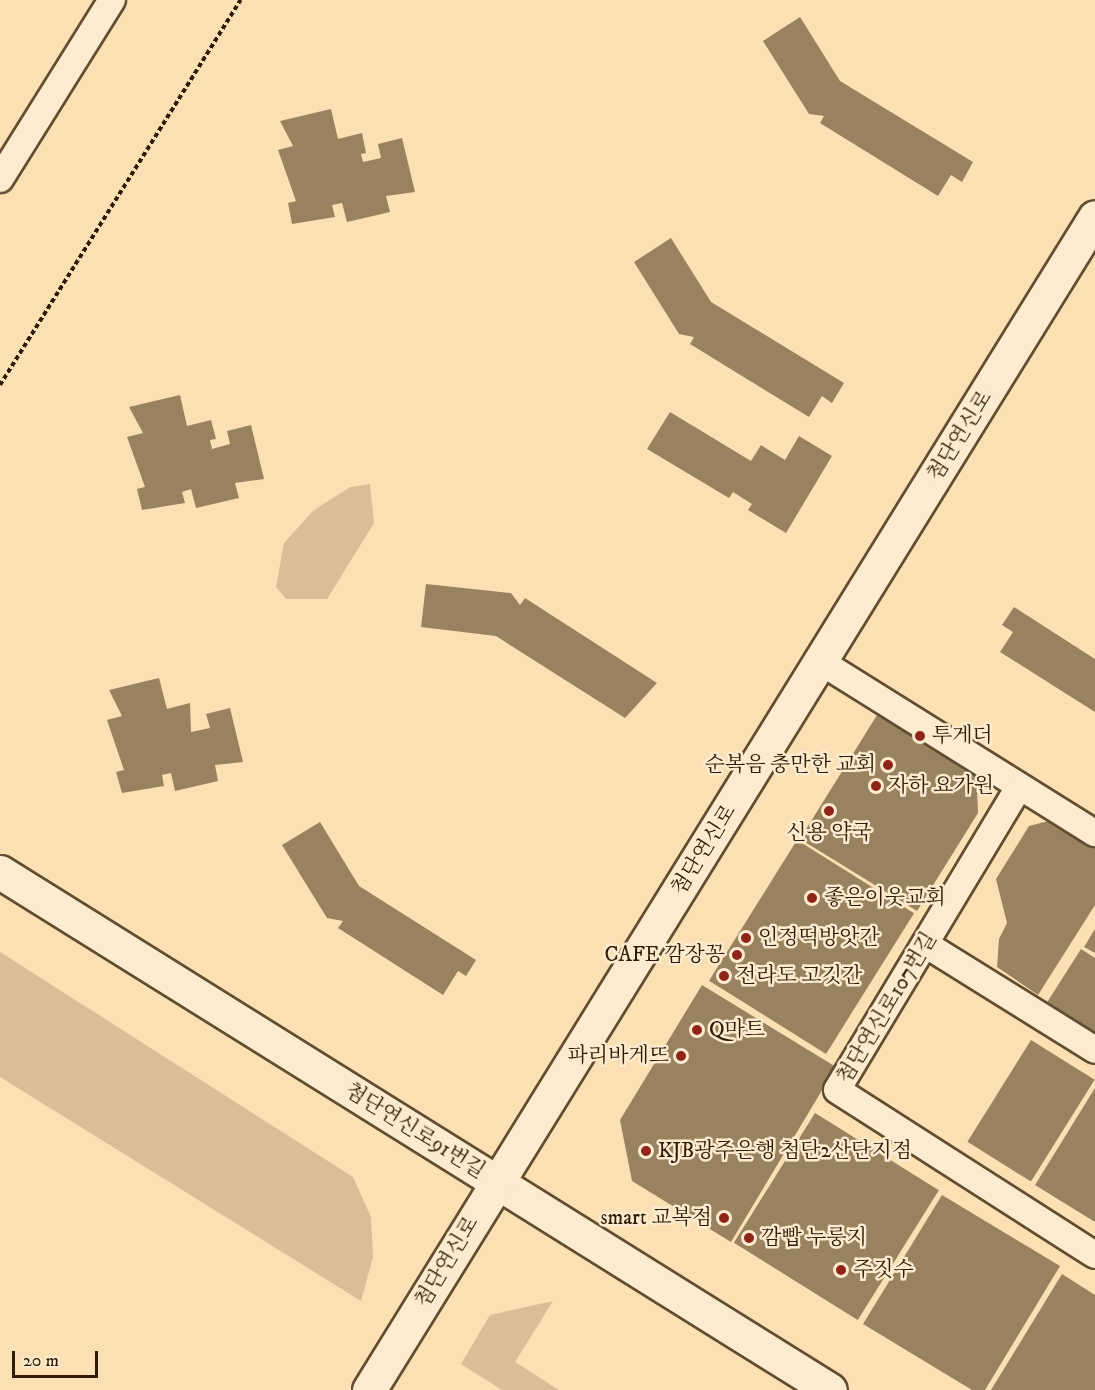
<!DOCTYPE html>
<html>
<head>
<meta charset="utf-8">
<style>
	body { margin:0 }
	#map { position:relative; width:1095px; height:1390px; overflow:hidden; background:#fae0b3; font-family:"IM FELL DW Pica","Noto Serif KR",serif }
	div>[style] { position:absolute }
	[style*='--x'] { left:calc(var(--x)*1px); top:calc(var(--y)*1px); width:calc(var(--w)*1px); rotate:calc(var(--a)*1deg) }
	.green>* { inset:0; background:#d8bf95 }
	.building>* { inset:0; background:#99825f; transform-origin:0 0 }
	.path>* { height:4px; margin-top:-2px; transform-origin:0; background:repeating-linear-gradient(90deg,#301c04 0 4.5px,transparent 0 7.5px) }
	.roads { filter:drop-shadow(2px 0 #624d30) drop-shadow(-2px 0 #624d30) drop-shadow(0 2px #624d30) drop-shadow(0 -2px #624d30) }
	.street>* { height:26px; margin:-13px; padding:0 13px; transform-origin:13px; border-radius:13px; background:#fcebce }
	.secondary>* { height:33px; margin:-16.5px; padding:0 16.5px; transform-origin:16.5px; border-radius:16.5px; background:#fcebce }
	.dots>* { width:16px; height:16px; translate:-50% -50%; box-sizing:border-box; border:3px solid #fcebce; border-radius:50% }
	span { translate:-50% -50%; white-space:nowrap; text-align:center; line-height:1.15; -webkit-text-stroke:5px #fcebce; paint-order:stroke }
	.street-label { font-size:21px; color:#301c04 }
	.poi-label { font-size:21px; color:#301c04 }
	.left { translate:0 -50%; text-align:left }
	.right { translate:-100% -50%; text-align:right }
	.scale { position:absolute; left:12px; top:1351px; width:86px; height:27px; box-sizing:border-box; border:3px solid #301c04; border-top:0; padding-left:8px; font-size:18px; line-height:21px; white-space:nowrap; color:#301c04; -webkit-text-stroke:4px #fcebce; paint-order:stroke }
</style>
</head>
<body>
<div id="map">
	<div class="green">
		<i style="clip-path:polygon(370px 484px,374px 523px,327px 599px,286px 599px,276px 587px,284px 543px,313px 511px,350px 487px)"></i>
		<i style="clip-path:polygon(0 952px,353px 1177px,371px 1217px,373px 1257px,361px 1301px,0 1077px)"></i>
		<i style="clip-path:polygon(553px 1301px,515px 1362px,559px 1390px,502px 1390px,461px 1364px,490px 1315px)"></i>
	</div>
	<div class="building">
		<i style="clip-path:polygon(800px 17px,840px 81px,973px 162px,962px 182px,951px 175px,938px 196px,820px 123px,824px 116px,809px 114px,763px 41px)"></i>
		<i style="clip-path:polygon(331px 109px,338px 139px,362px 133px,366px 153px,361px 154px,363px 162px,381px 158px,378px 144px,402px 138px,415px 192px,386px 196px,390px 212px,347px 222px,342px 203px,332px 205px,335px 217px,292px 224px,288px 203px,296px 201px,278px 150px,293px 146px,280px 121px)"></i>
		<i style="clip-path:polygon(671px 238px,711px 302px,844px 383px,832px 403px,822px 396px,809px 417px,690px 344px,694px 337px,679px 334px,634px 262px)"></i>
		<i style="clip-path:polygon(180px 395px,187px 426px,211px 420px,216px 439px,210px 440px,212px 449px,230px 444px,227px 431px,251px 425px,264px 479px,235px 483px,239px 498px,196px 508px,191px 489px,182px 492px,185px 503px,142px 510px,137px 489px,145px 487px,127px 437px,143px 433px,129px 407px)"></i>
		<i style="clip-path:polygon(670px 412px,751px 461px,761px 445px,785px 460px,799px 436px,832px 456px,786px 533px,748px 510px,752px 504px,733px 492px,729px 498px,647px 449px)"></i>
		<i style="clip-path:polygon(426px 584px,511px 593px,520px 605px,525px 598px,657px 683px,625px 718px,496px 636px,421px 627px)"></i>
		<i style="clip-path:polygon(1014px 607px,1095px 659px,1095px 712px,1000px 652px,1013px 632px,1002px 625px)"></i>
		<i style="clip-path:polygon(159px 678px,167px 709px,190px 703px,191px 732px,210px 728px,206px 714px,230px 708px,243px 762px,215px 765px,218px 781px,175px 791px,171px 773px,162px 775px,164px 786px,122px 793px,116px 772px,124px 770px,107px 720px,122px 716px,109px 690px)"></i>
		<i style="clip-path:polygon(882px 707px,976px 766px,978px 813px,917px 911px,800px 839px)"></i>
		<i style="clip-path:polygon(1052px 820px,1095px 847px,1095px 905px,1038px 995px,997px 967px,999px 939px,1007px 923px,996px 879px,1029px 826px)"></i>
		<i style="clip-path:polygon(320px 822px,359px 886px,476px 960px,466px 976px,458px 971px,443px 995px,338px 928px,343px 921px,327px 918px,282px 845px)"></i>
		<i style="left:797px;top:840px;width:138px;height:166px;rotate:32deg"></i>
		<i style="clip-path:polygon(1095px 929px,1095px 953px,1084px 947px)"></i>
		<i style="clip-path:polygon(1081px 949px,1095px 958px,1095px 1034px,1046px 1004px)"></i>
		<i style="clip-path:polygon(702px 985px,836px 1067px,731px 1242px,632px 1181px,620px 1120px)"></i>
		<i style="left:1031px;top:1040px;width:75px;height:120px;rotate:32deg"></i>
		<i style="clip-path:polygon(1095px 1088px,1095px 1222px,1035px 1185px)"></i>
		<i style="left:815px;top:1113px;width:146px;height:153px;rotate:32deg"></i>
		<i style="clip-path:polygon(942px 1195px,1060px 1266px,985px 1390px,972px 1390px,863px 1324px)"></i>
		<i style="clip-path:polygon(1062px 1274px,1095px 1295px,1095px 1390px,991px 1390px)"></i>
	</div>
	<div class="path">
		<i style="--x:0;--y:385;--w:454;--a:-58"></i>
	</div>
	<div class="roads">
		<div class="street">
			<i style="--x:0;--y:179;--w:211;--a:-58"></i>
			<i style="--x:821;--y:662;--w:323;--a:32"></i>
			<i style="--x:1019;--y:787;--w:353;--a:121"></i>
			<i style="--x:837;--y:1090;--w:306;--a:32.6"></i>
			<i style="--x:925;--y:944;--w:200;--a:31.9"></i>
		</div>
		<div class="secondary">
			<i style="--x:0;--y:872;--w:978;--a:31.97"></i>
			<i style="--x:369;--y:1390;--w:1379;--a:-58.25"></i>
		</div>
	</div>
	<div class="dots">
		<i style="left:920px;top:736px;background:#8f2418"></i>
		<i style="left:888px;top:765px;background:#8f2418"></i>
		<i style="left:876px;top:786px;background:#8f2418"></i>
		<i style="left:829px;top:811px;background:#8f2418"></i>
		<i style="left:812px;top:898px;background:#8f2418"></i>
		<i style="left:746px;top:938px;background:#8f2418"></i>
		<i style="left:737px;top:955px;background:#8f2418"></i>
		<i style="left:724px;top:976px;background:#8f2418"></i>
		<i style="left:697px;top:1030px;background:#8f2418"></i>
		<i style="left:681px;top:1056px;background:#8f2418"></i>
		<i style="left:646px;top:1151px;background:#8f2418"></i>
		<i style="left:724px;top:1218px;background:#8f2418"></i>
		<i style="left:749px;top:1238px;background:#8f2418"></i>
		<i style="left:841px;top:1270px;background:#8f2418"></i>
	</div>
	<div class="street-label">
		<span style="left:960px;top:436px;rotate:-58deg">첨단연신로</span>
		<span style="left:704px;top:850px;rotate:-58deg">첨단연신로</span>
		<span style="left:887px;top:1008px;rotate:-59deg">첨단연신로107번길</span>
		<span style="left:415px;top:1131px;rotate:32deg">첨단연신로91번길</span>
		<span style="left:447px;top:1262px;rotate:-59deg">첨단연신로</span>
	</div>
	<div class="poi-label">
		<span class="left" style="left:932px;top:736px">투게더</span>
		<span class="right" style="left:876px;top:765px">순복음 충만한 교회</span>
		<span class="left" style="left:888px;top:786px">자하 요가원</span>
		<span style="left:829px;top:833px">신용 약국</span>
		<span class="left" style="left:824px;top:898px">좋은이웃교회</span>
		<span class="left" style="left:758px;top:938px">인정떡방앗간</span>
		<span class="right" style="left:725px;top:955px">CAFE 깜장꽁</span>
		<span class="left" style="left:736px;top:976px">전라도 고깃간</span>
		<span class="left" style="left:709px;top:1030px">Q마트</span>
		<span class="right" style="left:669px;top:1056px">파리바게뜨</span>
		<span class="left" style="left:658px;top:1151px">KJB광주은행 첨단2산단지점</span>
		<span class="right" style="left:712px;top:1218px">smart 교복점</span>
		<span class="left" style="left:761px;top:1238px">깜빱 누룽지</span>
		<span class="left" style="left:853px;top:1270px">주짓수</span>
	</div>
	<div class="scale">20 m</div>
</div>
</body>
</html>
